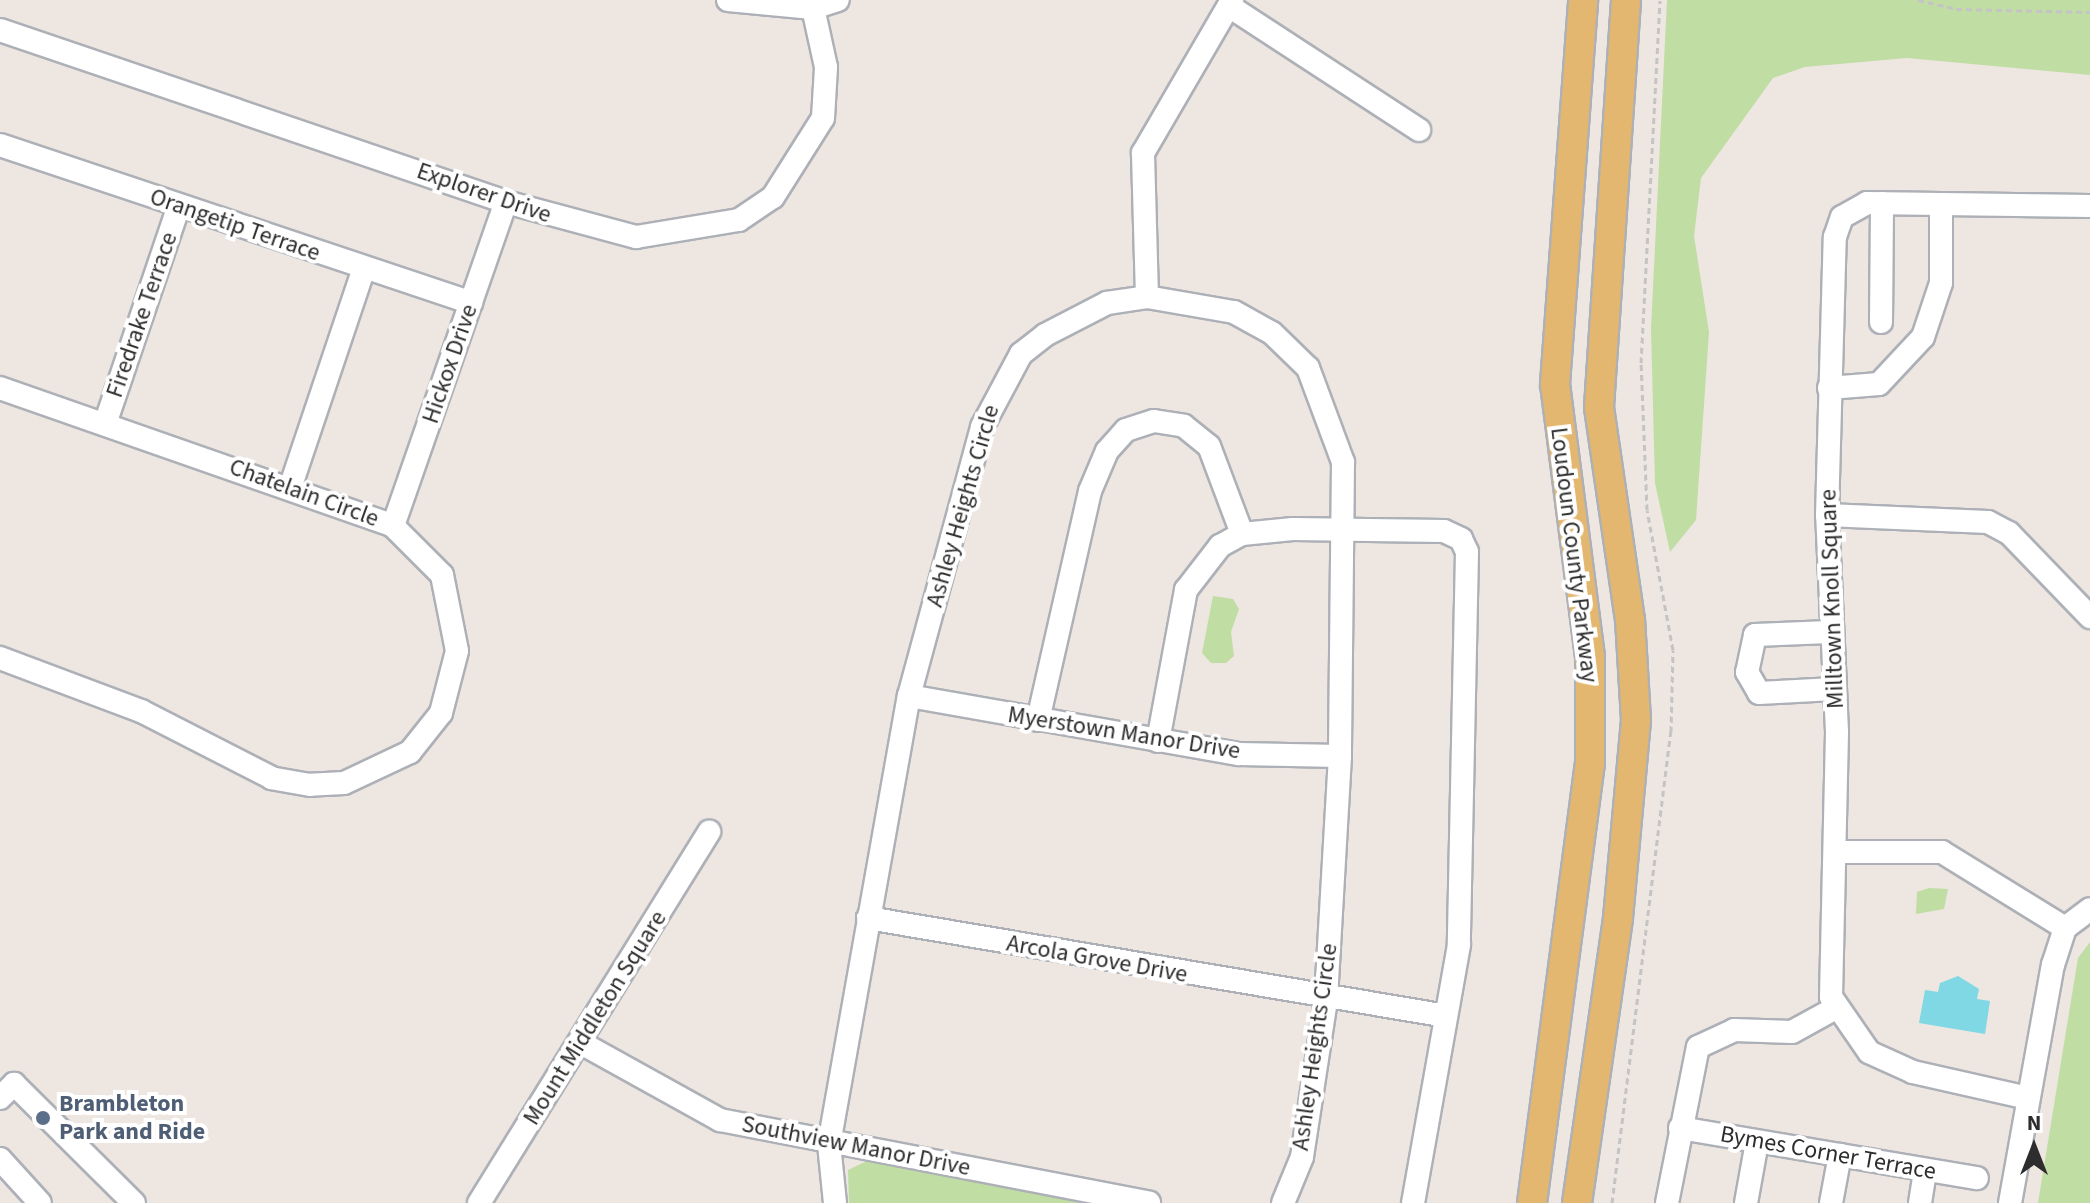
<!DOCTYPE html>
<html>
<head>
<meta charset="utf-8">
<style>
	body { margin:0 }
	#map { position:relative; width:2090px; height:1203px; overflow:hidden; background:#ede6e1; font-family:"Source Sans 3",sans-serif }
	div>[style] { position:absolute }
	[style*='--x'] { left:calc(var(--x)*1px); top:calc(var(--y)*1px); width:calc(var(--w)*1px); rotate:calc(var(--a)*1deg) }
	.green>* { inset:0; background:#c0dda3 }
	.water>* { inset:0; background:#7fd8e3 }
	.path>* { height:3px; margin-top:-1.5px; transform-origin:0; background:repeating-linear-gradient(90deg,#c4c4c4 0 6px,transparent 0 10px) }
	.roads { filter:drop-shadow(2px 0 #adb1b7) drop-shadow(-2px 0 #adb1b7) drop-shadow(0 2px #adb1b7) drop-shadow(0 -2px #adb1b7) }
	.minor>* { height:22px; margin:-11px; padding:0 11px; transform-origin:11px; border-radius:11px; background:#fff }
	.major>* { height:28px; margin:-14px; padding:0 14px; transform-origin:14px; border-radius:14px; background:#e3b76f }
	.dots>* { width:22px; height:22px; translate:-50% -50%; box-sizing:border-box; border:4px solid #fff; border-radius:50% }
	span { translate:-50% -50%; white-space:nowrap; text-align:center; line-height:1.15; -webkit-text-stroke:8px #fff; paint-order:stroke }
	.street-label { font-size:24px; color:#2d2d2d }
	.service-label { font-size:24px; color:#4e5e75; font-weight:700 }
	.left { translate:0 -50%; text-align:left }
	.north { position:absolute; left:1994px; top:1107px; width:80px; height:80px; -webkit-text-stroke:6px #fff; paint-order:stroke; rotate:0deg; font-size:22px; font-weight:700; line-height:32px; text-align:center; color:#2d2d2d }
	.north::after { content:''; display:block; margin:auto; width:28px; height:36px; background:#2d2d2d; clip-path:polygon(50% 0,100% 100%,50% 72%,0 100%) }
</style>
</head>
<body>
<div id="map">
	<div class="green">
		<i style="clip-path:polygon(1667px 0,2090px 0,2090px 75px,1907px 58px,1805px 67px,1773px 78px,1701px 178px,1694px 236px,1709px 332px,1696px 520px,1670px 552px,1655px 483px,1651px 329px)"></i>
		<i style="clip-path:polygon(1213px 596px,1233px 599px,1239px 609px,1231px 632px,1234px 656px,1226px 663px,1211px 663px,1202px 653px)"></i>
		<i style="clip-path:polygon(1929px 888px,1948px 889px,1944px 909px,1916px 914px,1917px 892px)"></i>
		<i style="clip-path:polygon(2090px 942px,2090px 1203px,2038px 1203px,2078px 958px)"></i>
		<i style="clip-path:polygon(867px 1161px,1101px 1203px,849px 1203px,848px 1170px)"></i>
	</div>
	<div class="water">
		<i style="clip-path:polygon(1958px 976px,1979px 989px,1977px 999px,1990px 1001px,1985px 1034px,1919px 1023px,1925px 990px,1938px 992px,1940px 983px)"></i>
	</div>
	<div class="path">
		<i style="--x:1918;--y:0;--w:39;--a:13"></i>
		<i style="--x:1956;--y:9;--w:134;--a:1.3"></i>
		<i style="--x:1612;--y:1203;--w:475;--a:-82.9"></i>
		<i style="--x:1671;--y:732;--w:82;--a:-88.6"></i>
		<i style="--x:1673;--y:650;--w:142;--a:-100.5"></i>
		<i style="--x:1647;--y:510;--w:147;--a:-92.3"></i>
		<i style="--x:1641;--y:363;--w:363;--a:-87"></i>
	</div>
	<div class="roads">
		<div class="minor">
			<i style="--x:728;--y:0;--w:85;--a:5.4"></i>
			<i style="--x:813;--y:8;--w:26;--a:-18"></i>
			<i style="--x:1229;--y:6;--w:227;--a:33.1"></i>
			<i style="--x:0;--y:30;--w:534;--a:18.77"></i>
			<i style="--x:506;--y:202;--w:135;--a:15.1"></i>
			<i style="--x:636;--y:237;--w:104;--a:-9.4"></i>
			<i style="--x:739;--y:220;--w:41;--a:-34.1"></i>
			<i style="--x:773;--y:197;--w:93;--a:-57.7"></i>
			<i style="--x:823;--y:118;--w:51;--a:-86.6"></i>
			<i style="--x:826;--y:67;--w:60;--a:-102.4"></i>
			<i style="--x:0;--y:145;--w:497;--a:18.5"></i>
			<i style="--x:1147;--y:297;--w:144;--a:-91.6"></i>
			<i style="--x:1143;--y:153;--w:177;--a:-59.8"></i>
			<i style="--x:1881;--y:322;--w:119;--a:-89.5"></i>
			<i style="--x:0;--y:388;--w:417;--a:19.3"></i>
			<i style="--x:393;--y:526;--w:69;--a:45"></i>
			<i style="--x:442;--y:575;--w:77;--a:78.8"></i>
			<i style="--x:457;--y:651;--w:64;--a:104.5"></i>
			<i style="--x:441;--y:713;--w:50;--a:128.5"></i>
			<i style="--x:410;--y:752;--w:73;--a:154.8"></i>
			<i style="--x:344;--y:783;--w:34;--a:177"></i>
			<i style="--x:310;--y:785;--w:39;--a:-170"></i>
			<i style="--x:272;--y:778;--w:147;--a:-152.9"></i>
			<i style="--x:141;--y:711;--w:151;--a:-159.4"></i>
			<i style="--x:1829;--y:388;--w:50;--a:-4.6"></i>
			<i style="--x:1879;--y:384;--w:64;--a:-46.9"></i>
			<i style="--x:1923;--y:337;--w:57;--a:-71.6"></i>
			<i style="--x:1941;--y:283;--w:79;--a:-90"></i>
			<i style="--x:105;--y:424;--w:230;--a:-71.3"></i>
			<i style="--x:291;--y:485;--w:229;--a:-71.4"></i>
			<i style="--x:1827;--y:515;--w:161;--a:2.5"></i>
			<i style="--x:1988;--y:522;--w:24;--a:28"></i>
			<i style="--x:2009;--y:533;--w:117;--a:46"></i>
			<i style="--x:393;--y:526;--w:343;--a:-70.8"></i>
			<i style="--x:1829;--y:632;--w:74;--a:177.7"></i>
			<i style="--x:1755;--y:635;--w:38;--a:102"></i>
			<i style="--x:1747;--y:672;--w:24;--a:60"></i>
			<i style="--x:1759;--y:693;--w:75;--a:-3.1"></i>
			<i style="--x:909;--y:696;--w:335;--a:10"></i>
			<i style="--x:1239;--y:754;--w:101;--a:1.1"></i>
			<i style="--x:1038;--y:720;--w:235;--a:-77.2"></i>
			<i style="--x:1090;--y:491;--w:43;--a:-67"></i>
			<i style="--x:1107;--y:451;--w:28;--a:-48"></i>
			<i style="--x:1126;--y:430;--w:29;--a:-18"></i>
			<i style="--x:1154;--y:421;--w:30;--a:9"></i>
			<i style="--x:1184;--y:426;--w:32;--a:39"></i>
			<i style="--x:1209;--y:446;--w:94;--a:69.4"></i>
			<i style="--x:1158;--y:741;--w:154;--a:-79.5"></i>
			<i style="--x:1186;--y:590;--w:56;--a:-52.3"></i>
			<i style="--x:1220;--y:546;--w:25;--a:-29"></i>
			<i style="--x:1242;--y:534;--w:51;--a:-5.6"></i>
			<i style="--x:1293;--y:529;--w:151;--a:0.8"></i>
			<i style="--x:1444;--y:531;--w:19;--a:25"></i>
			<i style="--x:1461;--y:539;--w:14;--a:65"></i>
			<i style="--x:1467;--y:552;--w:393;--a:91.2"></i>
			<i style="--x:1459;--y:945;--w:262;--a:100.1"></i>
			<i style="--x:1835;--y:852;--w:107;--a:0"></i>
			<i style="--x:1942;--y:852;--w:145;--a:31.7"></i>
			<i style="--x:868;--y:918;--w:586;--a:9.62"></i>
			<i style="--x:581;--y:1043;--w:159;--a:29"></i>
			<i style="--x:720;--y:1120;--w:437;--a:10.9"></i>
			<i style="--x:0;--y:1098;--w:20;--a:-45"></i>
			<i style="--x:14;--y:1084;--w:169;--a:44.8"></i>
			<i style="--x:2028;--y:1098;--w:118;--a:-167.3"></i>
			<i style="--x:1913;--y:1072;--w:48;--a:-155.6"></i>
			<i style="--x:1869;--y:1052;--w:67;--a:-124.6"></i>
			<i style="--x:1831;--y:997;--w:265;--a:-88.7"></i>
			<i style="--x:1837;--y:732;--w:217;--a:-92.6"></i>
			<i style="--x:1827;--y:515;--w:278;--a:-88.4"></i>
			<i style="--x:1835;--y:237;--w:21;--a:-71"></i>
			<i style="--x:1842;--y:217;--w:29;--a:-29"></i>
			<i style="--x:1867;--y:203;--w:223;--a:0.8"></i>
			<i style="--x:1680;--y:1128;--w:301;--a:9.6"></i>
			<i style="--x:0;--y:1159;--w:59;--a:47.7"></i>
			<i style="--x:479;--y:1203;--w:437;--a:-58.2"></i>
			<i style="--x:835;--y:1203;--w:59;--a:-95.8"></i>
			<i style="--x:829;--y:1144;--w:455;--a:-79.9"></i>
			<i style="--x:909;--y:696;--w:279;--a:-74.8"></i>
			<i style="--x:982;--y:427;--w:83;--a:-61.9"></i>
			<i style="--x:1021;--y:354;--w:31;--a:-38"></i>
			<i style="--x:1045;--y:335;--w:70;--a:-27.3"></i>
			<i style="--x:1107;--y:303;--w:40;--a:-8.5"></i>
			<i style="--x:1147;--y:297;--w:88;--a:9.8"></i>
			<i style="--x:1234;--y:312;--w:43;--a:28.9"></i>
			<i style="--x:1272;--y:333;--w:50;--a:44.2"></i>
			<i style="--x:1308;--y:368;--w:100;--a:69.6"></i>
			<i style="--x:1343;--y:462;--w:294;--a:90.6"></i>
			<i style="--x:1340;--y:756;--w:244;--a:93.3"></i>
			<i style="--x:1326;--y:1000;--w:159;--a:98.7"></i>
			<i style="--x:1302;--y:1157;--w:50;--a:112.4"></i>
			<i style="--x:1667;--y:1203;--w:159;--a:-78.8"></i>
			<i style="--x:1698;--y:1047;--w:40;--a:-25"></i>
			<i style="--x:1734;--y:1030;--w:58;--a:2"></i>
			<i style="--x:1792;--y:1032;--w:48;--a:-28.7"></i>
			<i style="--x:1746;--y:1203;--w:62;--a:-79.8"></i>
			<i style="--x:1831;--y:1203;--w:49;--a:-79.4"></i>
			<i style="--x:1920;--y:1203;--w:33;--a:-81"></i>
			<i style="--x:2010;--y:1203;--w:242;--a:-79.8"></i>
			<i style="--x:2053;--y:965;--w:39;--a:-72"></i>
			<i style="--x:2065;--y:928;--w:31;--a:-37"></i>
		</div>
		<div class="major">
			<i style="--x:1532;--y:1203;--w:444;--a:-82.5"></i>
			<i style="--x:1590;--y:763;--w:106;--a:-90"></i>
			<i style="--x:1590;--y:657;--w:275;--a:-97.3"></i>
			<i style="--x:1555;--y:384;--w:385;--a:-85.8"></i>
			<i style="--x:1577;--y:1203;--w:288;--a:-81.8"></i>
			<i style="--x:1618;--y:918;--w:199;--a:-84.8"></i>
			<i style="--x:1636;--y:720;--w:100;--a:-93.4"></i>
			<i style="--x:1630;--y:620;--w:215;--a:-98.3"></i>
			<i style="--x:1599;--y:407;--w:408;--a:-86.2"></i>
		</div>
	</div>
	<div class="dots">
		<i style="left:43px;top:1118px;background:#5c6f8a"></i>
	</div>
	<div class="street-label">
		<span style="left:484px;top:193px;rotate:19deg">Explorer Drive</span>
		<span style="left:235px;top:225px;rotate:19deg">Orangetip Terrace</span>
		<span style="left:142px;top:315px;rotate:-71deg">Firedrake Terrace</span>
		<span style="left:450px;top:364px;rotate:-71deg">Hickox Drive</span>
		<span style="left:304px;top:493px;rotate:20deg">Chatelain Circle</span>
		<span style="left:963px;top:506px;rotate:-74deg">Ashley Heights Circle</span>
		<span style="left:1574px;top:555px;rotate:83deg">Loudoun County Parkway</span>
		<span style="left:1832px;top:599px;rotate:-92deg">Milltown Knoll Square</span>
		<span style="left:1124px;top:733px;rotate:9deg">Myerstown Manor Drive</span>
		<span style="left:1097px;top:959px;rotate:10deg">Arcola Grove Drive</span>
		<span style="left:595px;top:1018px;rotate:-58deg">Mount Middleton Square</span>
		<span style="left:1315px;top:1047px;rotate:-82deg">Ashley Heights Circle</span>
		<span style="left:856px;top:1146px;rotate:11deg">Southview Manor Drive</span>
		<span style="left:1828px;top:1153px;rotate:10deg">Bymes Corner Terrace</span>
	</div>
	<div class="service-label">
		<span class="left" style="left:59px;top:1118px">Brambleton<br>Park and Ride</span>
	</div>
	<div class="north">N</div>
</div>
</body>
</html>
